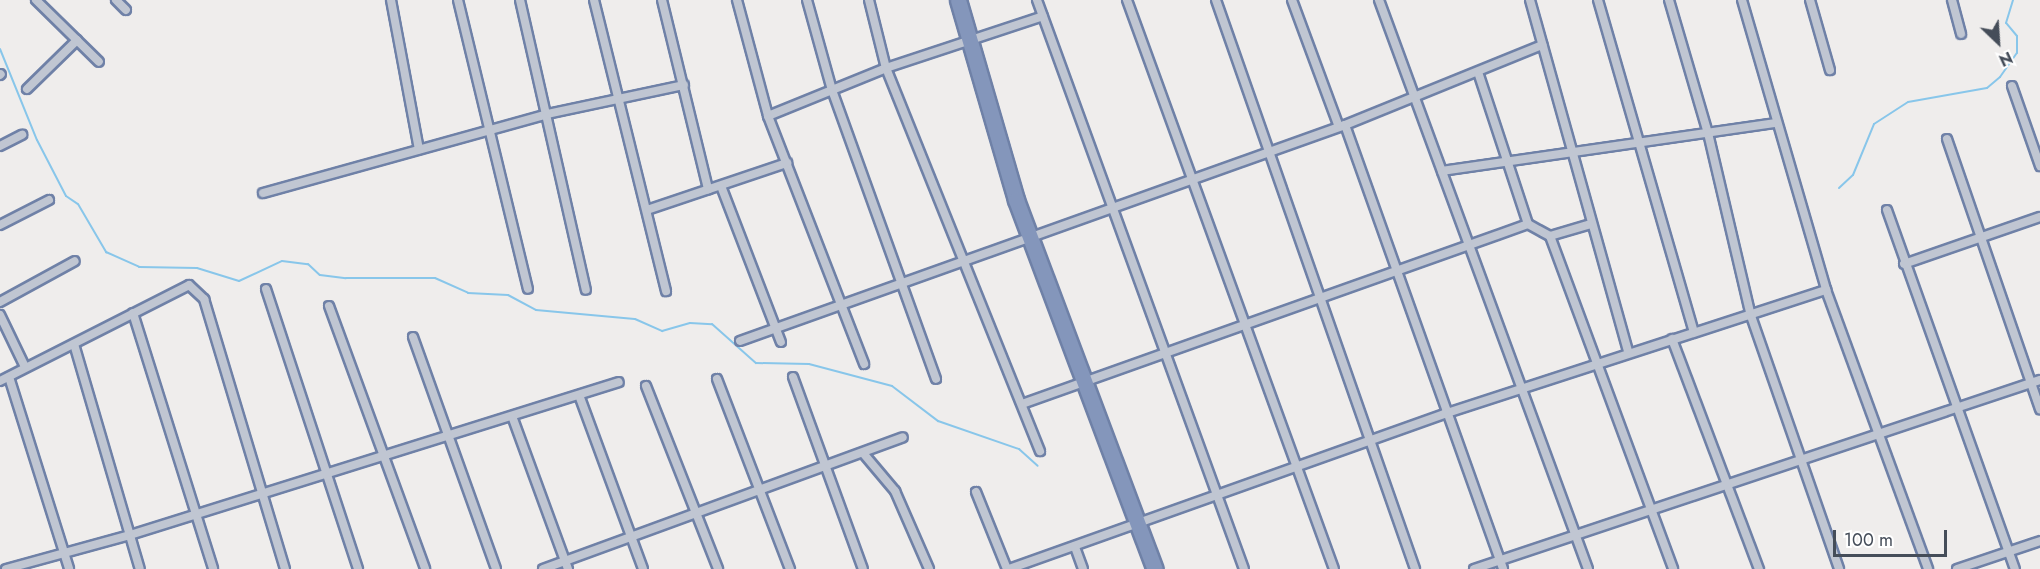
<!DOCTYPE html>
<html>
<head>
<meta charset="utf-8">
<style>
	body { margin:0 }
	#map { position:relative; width:2040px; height:569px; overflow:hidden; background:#efedec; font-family:Jost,sans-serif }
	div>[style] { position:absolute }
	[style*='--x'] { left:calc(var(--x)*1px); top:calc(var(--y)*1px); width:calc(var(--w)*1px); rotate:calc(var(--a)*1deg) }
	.stream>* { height:2px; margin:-1px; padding:0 1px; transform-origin:1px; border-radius:1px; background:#88c6ea }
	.roads { filter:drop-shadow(2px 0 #6f81a7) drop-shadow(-2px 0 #6f81a7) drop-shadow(0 2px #6f81a7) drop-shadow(0 -2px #6f81a7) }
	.street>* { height:8px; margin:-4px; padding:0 4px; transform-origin:4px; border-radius:4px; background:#c0c6d2 }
	.highway>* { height:15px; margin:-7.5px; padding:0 7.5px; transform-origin:7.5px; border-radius:7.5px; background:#8496bb }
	span { translate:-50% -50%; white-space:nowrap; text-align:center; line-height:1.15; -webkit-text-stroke:4.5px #fff; paint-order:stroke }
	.north { position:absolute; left:1968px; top:12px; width:60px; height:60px; -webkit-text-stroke:4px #fff; paint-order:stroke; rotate:155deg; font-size:16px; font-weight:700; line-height:24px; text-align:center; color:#454d59 }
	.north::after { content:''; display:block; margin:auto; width:21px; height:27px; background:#454d59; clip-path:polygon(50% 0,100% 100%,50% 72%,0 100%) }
	.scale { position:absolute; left:1833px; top:530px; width:114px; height:27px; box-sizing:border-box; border:3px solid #454d59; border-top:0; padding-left:8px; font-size:18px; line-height:21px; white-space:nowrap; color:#454d59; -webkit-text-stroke:4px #fff; paint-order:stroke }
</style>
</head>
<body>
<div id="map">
	<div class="stream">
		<i style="--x:0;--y:49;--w:98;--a:67.9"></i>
		<i style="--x:37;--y:140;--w:63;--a:62.6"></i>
		<i style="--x:66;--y:196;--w:14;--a:34"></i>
		<i style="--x:78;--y:204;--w:56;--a:59.7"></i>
		<i style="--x:106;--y:252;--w:36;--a:24"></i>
		<i style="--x:139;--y:267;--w:58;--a:1"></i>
		<i style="--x:197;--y:268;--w:44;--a:17.2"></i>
		<i style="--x:239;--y:281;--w:47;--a:-24.9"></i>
		<i style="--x:282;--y:261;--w:26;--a:7"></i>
		<i style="--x:308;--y:264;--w:16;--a:43"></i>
		<i style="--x:320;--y:275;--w:26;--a:7"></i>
		<i style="--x:346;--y:278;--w:89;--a:0"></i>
		<i style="--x:435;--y:278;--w:36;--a:24"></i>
		<i style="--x:468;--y:293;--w:40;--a:2.9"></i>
		<i style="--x:508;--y:295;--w:32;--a:28"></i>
		<i style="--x:536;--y:310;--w:99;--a:5.2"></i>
		<i style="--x:635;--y:319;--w:30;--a:24"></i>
		<i style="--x:662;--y:331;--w:29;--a:-16"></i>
		<i style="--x:690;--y:323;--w:22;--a:3"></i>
		<i style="--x:712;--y:324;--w:59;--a:41.6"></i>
		<i style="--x:756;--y:363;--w:53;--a:1.1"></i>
		<i style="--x:809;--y:364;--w:86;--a:14.8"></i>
		<i style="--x:892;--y:386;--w:58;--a:37.3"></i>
		<i style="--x:938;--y:421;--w:86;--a:19.1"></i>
		<i style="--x:1019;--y:449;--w:25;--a:42"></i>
		<i style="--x:1839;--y:188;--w:19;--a:-43"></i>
		<i style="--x:1853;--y:175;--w:55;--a:-67.6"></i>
		<i style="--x:1874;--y:124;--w:40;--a:-32.9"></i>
		<i style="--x:1908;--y:102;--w:80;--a:-10"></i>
		<i style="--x:1987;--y:88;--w:17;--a:-40"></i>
		<i style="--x:2000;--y:77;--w:29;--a:-55"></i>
		<i style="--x:2017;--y:53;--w:17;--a:-90"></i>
		<i style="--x:2017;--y:36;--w:17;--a:-130"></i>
		<i style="--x:2006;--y:23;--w:24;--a:-73"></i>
	</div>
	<div class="roads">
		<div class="street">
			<i style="--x:36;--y:0;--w:88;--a:44.5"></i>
			<i style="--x:116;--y:0;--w:14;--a:45"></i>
			<i style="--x:391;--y:0;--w:152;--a:79.4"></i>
			<i style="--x:458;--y:0;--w:297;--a:76.4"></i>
			<i style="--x:520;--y:0;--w:297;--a:77.2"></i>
			<i style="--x:594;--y:0;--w:300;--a:76.1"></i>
			<i style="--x:662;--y:0;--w:195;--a:76.3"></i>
			<i style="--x:737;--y:0;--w:120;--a:75"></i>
			<i style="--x:768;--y:116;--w:266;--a:68.8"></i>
			<i style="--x:807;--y:0;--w:93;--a:74.5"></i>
			<i style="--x:832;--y:90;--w:307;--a:70.2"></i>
			<i style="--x:869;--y:0;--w:70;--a:76"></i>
			<i style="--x:886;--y:68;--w:413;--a:68.1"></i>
			<i style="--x:1037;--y:0;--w:605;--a:70.01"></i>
			<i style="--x:1127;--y:0;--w:605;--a:70.01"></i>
			<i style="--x:1216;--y:0;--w:603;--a:70.72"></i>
			<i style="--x:1292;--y:0;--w:135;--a:69.7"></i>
			<i style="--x:1379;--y:0;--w:606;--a:69.83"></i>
			<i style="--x:1530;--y:0;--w:365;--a:74.4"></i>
			<i style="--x:1598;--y:0;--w:346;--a:73.9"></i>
			<i style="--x:1669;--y:0;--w:139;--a:73.7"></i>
			<i style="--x:1708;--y:133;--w:188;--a:76.8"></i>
			<i style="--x:1751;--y:316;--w:268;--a:70.8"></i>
			<i style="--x:1742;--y:0;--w:302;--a:73.8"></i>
			<i style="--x:1826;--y:290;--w:297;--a:69.9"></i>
			<i style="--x:1810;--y:0;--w:73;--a:74.1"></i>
			<i style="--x:1952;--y:0;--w:35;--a:75"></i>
			<i style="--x:1478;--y:72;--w:160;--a:71.8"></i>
			<i style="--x:1528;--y:224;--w:25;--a:29"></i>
			<i style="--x:1550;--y:236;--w:43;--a:-16.3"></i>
			<i style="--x:0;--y:75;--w:1;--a:-45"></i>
			<i style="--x:2012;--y:86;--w:85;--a:70.7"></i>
			<i style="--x:27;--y:89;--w:70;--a:-44.4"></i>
			<i style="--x:768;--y:116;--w:127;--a:-22.1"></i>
			<i style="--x:886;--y:68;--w:165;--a:-18.3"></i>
			<i style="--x:1345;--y:125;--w:471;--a:70.4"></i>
			<i style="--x:1947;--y:139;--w:286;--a:71"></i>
			<i style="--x:0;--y:146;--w:25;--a:-27"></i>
			<i style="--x:1442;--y:171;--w:337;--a:-8.2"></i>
			<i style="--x:721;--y:186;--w:167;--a:69"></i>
			<i style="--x:263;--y:193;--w:295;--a:-15.5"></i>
			<i style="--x:547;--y:114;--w:140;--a:-12"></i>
			<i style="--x:647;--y:210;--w:148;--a:-18.6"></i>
			<i style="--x:1887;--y:210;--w:381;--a:70.4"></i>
			<i style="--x:0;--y:225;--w:55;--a:-27"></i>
			<i style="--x:1550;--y:236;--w:355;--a:69.7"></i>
			<i style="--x:1904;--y:264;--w:144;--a:-19.1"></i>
			<i style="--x:266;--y:289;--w:295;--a:71.8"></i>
			<i style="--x:0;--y:302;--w:85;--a:-28.7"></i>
			<i style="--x:329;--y:306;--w:280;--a:69.9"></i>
			<i style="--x:133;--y:313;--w:268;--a:72.6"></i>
			<i style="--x:0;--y:315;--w:58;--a:64.3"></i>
			<i style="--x:413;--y:337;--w:246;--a:70.3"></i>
			<i style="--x:1672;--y:339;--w:246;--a:69.3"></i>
			<i style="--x:740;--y:341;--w:642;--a:-19.65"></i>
			<i style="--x:1345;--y:125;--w:213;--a:-22.1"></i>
			<i style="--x:74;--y:344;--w:234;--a:73.7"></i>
			<i style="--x:9;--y:377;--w:201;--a:72.6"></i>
			<i style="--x:793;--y:377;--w:204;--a:70"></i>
			<i style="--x:717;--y:379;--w:204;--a:69"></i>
			<i style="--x:0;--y:381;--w:212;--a:-26.9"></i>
			<i style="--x:189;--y:285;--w:21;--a:43"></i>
			<i style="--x:204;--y:299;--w:282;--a:73.3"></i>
			<i style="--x:646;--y:386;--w:197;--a:68.5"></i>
			<i style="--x:579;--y:395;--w:185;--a:69.8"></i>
			<i style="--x:1022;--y:404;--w:537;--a:-19.58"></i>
			<i style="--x:512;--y:416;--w:163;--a:69.9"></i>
			<i style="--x:863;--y:453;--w:50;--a:49.9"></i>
			<i style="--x:895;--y:491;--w:85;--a:66.4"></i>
			<i style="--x:976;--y:492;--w:83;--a:68.1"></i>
			<i style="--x:1075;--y:547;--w:23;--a:70"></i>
			<i style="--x:6;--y:569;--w:129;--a:-15.3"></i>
			<i style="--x:130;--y:535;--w:512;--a:-17.37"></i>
			<i style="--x:543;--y:569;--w:383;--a:-20.1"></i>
			<i style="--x:1009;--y:569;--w:462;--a:-19.6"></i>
			<i style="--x:1444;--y:414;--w:402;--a:-18"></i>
			<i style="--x:1474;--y:569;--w:597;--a:-18.47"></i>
			<i style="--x:1957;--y:569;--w:88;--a:-18.6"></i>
		</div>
		<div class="highway">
			<i style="--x:958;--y:0;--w:208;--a:73.8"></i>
			<i style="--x:1016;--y:200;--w:394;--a:69.4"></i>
		</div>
	</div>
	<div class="north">N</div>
	<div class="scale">100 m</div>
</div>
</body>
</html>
